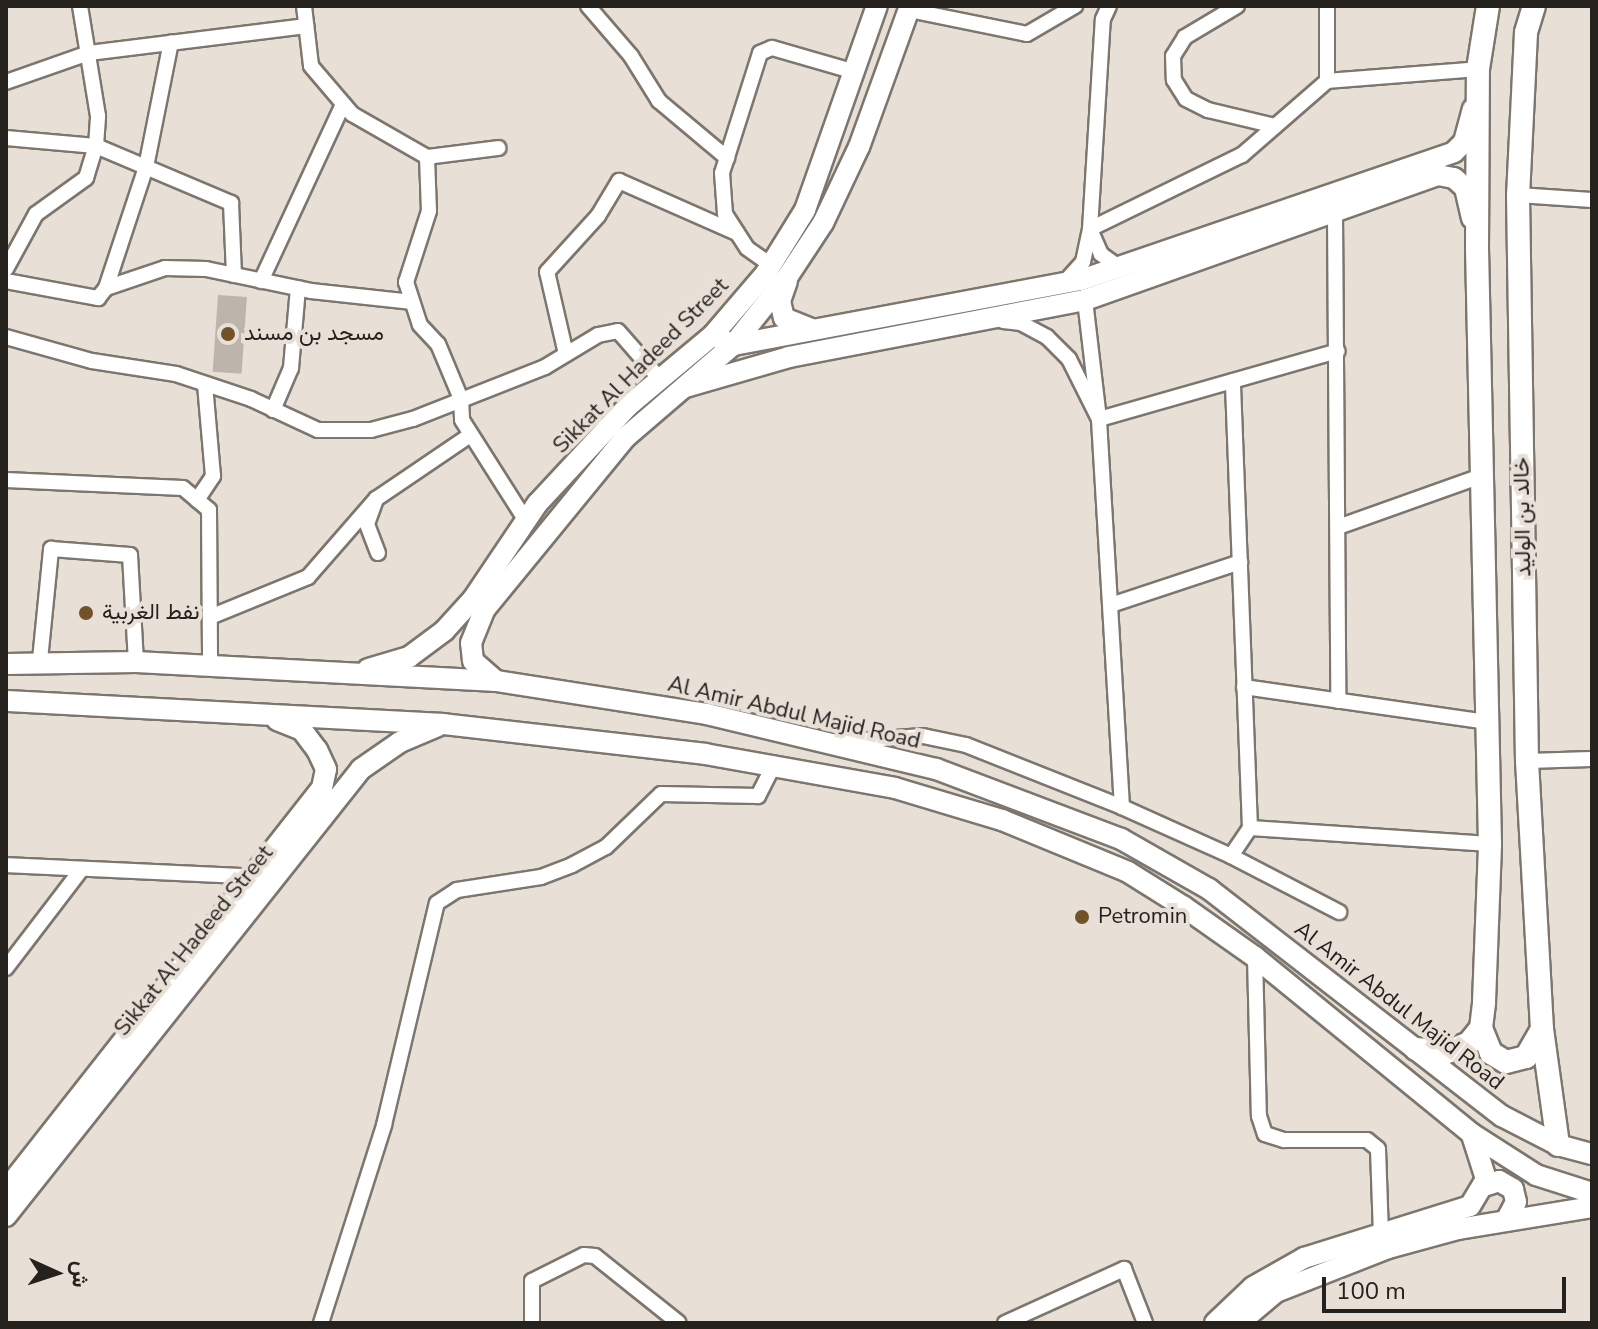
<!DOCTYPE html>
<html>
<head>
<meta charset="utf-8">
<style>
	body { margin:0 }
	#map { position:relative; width:1598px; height:1329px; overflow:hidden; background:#e8e0d7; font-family:"Nunito Sans",Vazirmatn,sans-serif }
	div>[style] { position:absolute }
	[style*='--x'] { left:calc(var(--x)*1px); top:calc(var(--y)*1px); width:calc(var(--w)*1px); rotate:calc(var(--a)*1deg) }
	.building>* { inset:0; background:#bdb5ac; transform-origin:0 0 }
	.roads { filter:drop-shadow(2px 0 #7d766e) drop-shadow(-2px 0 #7d766e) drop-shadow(0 2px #7d766e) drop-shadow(0 -2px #7d766e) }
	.street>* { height:14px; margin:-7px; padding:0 7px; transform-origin:7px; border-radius:7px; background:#fff }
	.secondary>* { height:20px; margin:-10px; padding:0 10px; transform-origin:10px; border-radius:10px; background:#fff }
	.primary>* { height:22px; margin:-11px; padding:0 11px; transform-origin:11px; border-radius:11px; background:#fff }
	.dots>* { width:22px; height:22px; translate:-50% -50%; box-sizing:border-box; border:4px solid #e8e0d7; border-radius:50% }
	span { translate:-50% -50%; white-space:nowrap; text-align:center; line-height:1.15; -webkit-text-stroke:8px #e8e0d7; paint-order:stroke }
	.poi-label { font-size:22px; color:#25221e }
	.left { translate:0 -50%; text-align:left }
	.street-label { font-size:22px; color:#25221e }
	.frame { position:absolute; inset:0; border:8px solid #25221e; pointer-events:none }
	.north { position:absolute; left:16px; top:1233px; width:80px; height:80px; -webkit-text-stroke:6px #e8e0d7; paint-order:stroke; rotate:93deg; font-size:22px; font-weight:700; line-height:32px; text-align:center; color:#25221e }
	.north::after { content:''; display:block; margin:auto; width:28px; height:36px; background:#25221e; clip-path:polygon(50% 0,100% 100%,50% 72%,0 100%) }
	.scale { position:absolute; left:1322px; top:1277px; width:244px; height:36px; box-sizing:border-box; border:4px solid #25221e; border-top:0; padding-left:10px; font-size:24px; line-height:28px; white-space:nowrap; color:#25221e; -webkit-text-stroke:6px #e8e0d7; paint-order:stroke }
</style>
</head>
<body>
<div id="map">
	<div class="building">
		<i style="left:218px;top:295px;width:29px;height:77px;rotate:4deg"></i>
	</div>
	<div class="roads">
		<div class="street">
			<i style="--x:304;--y:6;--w:60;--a:83.3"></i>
			<i style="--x:311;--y:66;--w:63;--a:49.5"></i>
			<i style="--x:352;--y:114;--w:86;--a:29.8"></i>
			<i style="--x:427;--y:157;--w:54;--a:87.9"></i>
			<i style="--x:429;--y:211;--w:75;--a:107.9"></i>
			<i style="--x:406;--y:282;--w:45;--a:72"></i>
			<i style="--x:420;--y:325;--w:26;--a:47"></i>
			<i style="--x:438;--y:344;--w:60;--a:67.3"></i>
			<i style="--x:461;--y:399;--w:21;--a:87"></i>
			<i style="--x:462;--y:420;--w:120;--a:57.6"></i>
			<i style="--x:588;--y:6;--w:66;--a:49.3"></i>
			<i style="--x:631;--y:56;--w:53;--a:58.1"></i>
			<i style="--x:659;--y:101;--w:89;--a:40"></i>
			<i style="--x:1237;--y:6;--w:61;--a:149.2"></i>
			<i style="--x:1185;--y:37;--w:22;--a:122"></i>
			<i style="--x:1173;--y:56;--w:24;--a:88"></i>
			<i style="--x:1174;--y:80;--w:22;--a:58"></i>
			<i style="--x:1186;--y:99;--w:25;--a:27"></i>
			<i style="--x:1208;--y:110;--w:69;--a:13.4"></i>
			<i style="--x:909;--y:10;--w:120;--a:11.5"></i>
			<i style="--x:1027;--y:34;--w:56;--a:-30.3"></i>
			<i style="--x:1327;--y:81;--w:75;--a:-90"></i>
			<i style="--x:6;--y:82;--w:88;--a:-19.3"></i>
			<i style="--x:89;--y:53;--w:219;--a:-7.1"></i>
			<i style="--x:6;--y:138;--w:90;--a:5.1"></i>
			<i style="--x:96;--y:146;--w:147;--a:22.9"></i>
			<i style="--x:231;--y:203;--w:72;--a:87.6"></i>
			<i style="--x:427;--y:157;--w:72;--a:-7.2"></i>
			<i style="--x:1518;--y:195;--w:74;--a:3.9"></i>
			<i style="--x:1335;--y:215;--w:486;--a:89.6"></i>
			<i style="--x:771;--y:265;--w:29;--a:-145"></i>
			<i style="--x:747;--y:248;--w:40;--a:-122.9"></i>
			<i style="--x:725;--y:214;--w:41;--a:-94.2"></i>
			<i style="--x:722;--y:173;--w:126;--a:-72.4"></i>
			<i style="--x:760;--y:53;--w:13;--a:-23"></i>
			<i style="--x:772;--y:48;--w:86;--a:16.1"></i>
			<i style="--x:1120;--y:268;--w:24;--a:-144"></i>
			<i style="--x:1101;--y:254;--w:27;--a:-114"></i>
			<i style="--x:1090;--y:229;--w:169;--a:-26"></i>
			<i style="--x:1242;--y:155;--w:113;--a:-41"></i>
			<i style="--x:1327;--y:81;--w:151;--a:-4.5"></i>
			<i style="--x:6;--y:269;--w:63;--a:-61.4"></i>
			<i style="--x:36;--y:214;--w:62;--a:-35.8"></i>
			<i style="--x:86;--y:178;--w:34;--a:-73"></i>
			<i style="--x:96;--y:146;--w:30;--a:-86"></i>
			<i style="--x:98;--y:116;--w:111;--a:-99.3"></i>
			<i style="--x:6;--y:281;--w:94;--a:10.5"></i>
			<i style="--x:98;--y:298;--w:13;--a:-51"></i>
			<i style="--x:106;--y:288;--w:62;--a:-18.7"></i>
			<i style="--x:165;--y:268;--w:41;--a:1.4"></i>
			<i style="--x:206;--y:269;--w:107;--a:11.8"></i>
			<i style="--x:311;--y:291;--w:102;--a:6.2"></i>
			<i style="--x:261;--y:281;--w:195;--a:-65.1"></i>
			<i style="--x:1064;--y:283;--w:28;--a:-48"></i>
			<i style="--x:1083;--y:262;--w:34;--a:-78"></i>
			<i style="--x:1090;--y:229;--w:210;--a:-86.5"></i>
			<i style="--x:1103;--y:19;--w:14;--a:-65"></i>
			<i style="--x:106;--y:288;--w:127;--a:-71.7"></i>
			<i style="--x:146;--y:167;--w:127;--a:-78.7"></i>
			<i style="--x:1085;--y:300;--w:120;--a:83.3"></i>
			<i style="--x:1099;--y:419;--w:248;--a:-15.9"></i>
			<i style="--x:6;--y:337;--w:89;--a:15.6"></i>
			<i style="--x:92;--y:361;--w:85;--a:8.8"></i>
			<i style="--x:176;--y:374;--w:79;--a:18.4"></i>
			<i style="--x:251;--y:399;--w:74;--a:24.8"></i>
			<i style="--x:318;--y:430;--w:53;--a:0"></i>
			<i style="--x:371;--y:430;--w:43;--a:-14.7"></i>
			<i style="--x:413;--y:419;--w:142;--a:-21.5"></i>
			<i style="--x:545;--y:367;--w:62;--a:-31.1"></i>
			<i style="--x:598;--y:335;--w:20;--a:-11"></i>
			<i style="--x:618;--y:331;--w:64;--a:48.8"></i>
			<i style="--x:566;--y:354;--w:84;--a:-103"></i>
			<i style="--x:547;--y:272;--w:76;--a:-47.7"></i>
			<i style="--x:598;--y:216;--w:41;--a:-59"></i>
			<i style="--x:619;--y:181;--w:129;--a:23.8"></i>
			<i style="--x:273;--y:410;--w:46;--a:-66.8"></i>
			<i style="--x:291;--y:368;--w:80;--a:-85"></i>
			<i style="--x:6;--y:480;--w:177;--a:2.6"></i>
			<i style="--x:183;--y:488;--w:34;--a:40"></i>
			<i style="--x:209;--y:510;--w:157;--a:89.6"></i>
			<i style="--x:197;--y:500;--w:29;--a:-56"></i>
			<i style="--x:213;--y:476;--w:92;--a:-95"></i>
			<i style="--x:1338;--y:527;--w:152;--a:-19.6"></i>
			<i style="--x:378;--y:553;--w:31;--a:-111"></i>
			<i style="--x:367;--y:524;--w:27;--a:-70"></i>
			<i style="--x:376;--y:499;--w:114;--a:-34.2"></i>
			<i style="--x:1114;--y:604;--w:133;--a:-18.4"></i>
			<i style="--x:210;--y:617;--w:106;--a:-22.2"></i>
			<i style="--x:308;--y:577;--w:103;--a:-48.9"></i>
			<i style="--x:40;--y:660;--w:112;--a:-84.3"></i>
			<i style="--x:51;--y:549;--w:79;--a:4.3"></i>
			<i style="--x:130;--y:555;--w:107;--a:86.8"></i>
			<i style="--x:1244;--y:687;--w:245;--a:8.2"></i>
			<i style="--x:840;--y:742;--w:83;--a:-4.1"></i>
			<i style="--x:923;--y:736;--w:44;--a:11.8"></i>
			<i style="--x:966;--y:745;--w:168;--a:21.7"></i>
			<i style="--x:1122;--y:807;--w:389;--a:-93.4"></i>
			<i style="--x:1099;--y:419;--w:67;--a:-116.6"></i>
			<i style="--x:1069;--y:359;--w:31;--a:-135"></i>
			<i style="--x:1047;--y:337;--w:30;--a:-152"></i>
			<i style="--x:1021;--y:323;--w:18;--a:-174"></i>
			<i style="--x:1527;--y:761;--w:65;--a:-1.8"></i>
			<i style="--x:1122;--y:807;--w:120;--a:24.2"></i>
			<i style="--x:1231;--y:856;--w:34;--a:-56"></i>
			<i style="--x:1250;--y:828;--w:447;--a:-92.2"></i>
			<i style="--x:1250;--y:828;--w:241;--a:3.8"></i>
			<i style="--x:1231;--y:856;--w:122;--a:27.4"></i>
			<i style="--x:6;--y:865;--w:250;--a:2.7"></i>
			<i style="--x:1255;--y:957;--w:159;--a:88.6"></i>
			<i style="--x:1259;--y:1116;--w:19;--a:72"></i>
			<i style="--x:1265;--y:1134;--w:20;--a:18"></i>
			<i style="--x:1284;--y:1140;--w:83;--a:0"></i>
			<i style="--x:1367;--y:1140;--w:14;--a:39"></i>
			<i style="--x:1378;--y:1149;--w:84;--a:88"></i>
			<i style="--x:6;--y:968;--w:123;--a:-52.6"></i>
			<i style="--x:321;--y:1323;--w:208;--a:-72.3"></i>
			<i style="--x:384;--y:1125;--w:228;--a:-76.6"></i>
			<i style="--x:437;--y:903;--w:24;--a:-33"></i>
			<i style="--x:457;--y:890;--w:85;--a:-8.8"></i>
			<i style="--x:541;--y:877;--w:33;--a:-21"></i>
			<i style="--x:572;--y:865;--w:38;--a:-28"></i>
			<i style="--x:606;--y:847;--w:76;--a:-43.9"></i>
			<i style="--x:661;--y:794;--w:97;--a:1.2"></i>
			<i style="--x:758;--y:796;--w:36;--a:-63"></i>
			<i style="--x:532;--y:1323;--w:42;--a:-90"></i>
			<i style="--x:532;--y:1281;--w:58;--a:-26.6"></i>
			<i style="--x:584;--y:1255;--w:11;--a:5"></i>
			<i style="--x:595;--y:1256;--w:107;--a:38.6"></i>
			<i style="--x:1005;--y:1323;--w:131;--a:-24.4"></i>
			<i style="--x:1124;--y:1269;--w:58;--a:68.7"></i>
		</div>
		<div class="secondary">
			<i style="--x:787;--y:281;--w:21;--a:109"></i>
			<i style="--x:780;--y:301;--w:17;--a:77"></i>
			<i style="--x:784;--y:318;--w:29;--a:22"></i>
			<i style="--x:713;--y:335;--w:22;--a:27"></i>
			<i style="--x:733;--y:345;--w:354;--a:-10.6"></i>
			<i style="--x:1081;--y:280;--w:394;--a:-18.9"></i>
			<i style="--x:1454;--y:152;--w:14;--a:-45"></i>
			<i style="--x:1464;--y:142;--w:34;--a:-75"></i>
			<i style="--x:685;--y:387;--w:108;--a:-16.1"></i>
			<i style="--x:789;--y:357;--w:301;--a:-10.9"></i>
			<i style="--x:1085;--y:300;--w:374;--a:-19.5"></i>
			<i style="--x:1438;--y:175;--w:16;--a:11"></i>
			<i style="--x:1454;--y:178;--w:15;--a:42"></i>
			<i style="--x:1465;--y:188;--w:31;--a:77"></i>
			<i style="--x:6;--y:664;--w:130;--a:-0.9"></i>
			<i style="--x:136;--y:662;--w:361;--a:3"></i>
			<i style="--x:496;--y:681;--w:214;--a:8.9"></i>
			<i style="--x:707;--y:714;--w:236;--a:13.5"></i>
			<i style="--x:936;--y:769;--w:198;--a:20.7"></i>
			<i style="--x:1121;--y:839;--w:101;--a:29.6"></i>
			<i style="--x:1209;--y:889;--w:371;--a:37.8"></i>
			<i style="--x:1502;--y:1116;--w:63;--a:27.4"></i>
			<i style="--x:1558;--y:1145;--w:35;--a:15"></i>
			<i style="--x:368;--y:669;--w:43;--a:-16.3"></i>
			<i style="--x:409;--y:657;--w:44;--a:-36.6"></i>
			<i style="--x:444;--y:631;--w:43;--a:-47.8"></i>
			<i style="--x:473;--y:599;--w:115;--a:-56"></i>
			<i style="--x:537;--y:504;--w:134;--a:-47.1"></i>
			<i style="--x:628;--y:406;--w:111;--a:-39.9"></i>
			<i style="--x:713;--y:335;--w:82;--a:-49.5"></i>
			<i style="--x:766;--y:273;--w:74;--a:-58.2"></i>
			<i style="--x:805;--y:210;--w:216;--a:-70.6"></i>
			<i style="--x:496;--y:681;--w:30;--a:-139"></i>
			<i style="--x:473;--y:661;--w:18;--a:-96"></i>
			<i style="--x:471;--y:643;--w:37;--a:-68"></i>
			<i style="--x:485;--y:609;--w:222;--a:-50.7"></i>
			<i style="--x:626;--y:437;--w:141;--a:-40.7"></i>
			<i style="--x:733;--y:345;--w:88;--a:-51.4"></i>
			<i style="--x:788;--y:276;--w:64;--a:-56.6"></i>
			<i style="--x:823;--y:223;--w:84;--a:-64.7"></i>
			<i style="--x:859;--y:147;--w:150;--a:-70.1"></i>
			<i style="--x:6;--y:701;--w:438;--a:3"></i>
			<i style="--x:443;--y:724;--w:264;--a:6.5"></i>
			<i style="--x:705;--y:754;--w:193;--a:10.1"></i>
			<i style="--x:895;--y:788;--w:112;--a:16.7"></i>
			<i style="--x:1002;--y:820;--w:136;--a:22.4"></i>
			<i style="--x:1128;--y:872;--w:66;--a:32"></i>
			<i style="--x:1184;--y:907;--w:87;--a:35.2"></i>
			<i style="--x:1255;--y:957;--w:280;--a:39.2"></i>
			<i style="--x:1472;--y:1134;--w:76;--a:32.6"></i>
			<i style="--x:1536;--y:1175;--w:59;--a:17.8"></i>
			<i style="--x:1484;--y:1186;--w:16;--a:-18"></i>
			<i style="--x:1499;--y:1181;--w:16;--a:30"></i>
			<i style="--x:1513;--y:1189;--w:13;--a:77"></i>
			<i style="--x:1516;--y:1202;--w:21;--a:118"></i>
			<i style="--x:6;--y:1190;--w:511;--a:-51.83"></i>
			<i style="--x:322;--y:788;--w:19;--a:-78"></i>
			<i style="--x:326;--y:769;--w:21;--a:-115"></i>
			<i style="--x:317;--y:750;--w:25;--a:-127"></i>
			<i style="--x:302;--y:730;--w:27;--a:-158"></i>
			<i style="--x:6;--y:1216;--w:571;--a:-51.54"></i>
			<i style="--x:361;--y:769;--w:47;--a:-34.7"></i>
			<i style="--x:400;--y:742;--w:41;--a:-22.8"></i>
			<i style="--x:1215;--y:1323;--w:52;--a:-43.5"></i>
			<i style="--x:1253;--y:1287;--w:59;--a:-29.6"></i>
			<i style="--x:1304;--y:1258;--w:174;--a:-17.4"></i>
			<i style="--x:1470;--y:1206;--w:31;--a:-59"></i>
			<i style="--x:1486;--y:1179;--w:46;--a:-107.7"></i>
			<i style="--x:1239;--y:1323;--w:48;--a:-40"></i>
			<i style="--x:1276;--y:1292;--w:120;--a:-21.4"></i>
			<i style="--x:1388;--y:1248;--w:73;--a:-15.2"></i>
			<i style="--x:1458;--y:1229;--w:136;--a:-9.3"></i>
		</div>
		<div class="primary">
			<i style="--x:1534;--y:6;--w:28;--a:107"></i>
			<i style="--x:1526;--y:33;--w:162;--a:92.8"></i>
			<i style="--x:1518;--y:195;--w:566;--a:89.09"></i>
			<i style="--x:1527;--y:761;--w:268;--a:86.8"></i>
			<i style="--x:1542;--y:1029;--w:117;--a:82.1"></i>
			<i style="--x:1481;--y:1028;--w:27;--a:68"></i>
			<i style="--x:1491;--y:1053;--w:17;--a:31"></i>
			<i style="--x:1506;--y:1062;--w:21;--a:-14"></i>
			<i style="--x:1526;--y:1057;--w:32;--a:-60"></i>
			<i style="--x:1416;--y:1049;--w:31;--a:6"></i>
			<i style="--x:1447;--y:1052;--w:24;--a:-22"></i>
			<i style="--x:1469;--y:1043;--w:19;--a:-51"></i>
			<i style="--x:1481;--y:1028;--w:26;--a:-83"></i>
			<i style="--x:1484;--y:1002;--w:158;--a:-87.8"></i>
			<i style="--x:1490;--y:844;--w:596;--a:-91.25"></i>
			<i style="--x:1477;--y:248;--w:179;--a:-89.7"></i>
			<i style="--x:1478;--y:69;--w:64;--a:-81"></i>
		</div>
	</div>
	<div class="dots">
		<i style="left:228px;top:334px;background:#725228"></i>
		<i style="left:86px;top:613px;background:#725228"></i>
		<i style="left:1082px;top:917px;background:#725228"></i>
	</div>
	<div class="poi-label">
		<span class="left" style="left:244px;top:334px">مسجد بن مسند</span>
		<span class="left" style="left:102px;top:613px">نفط الغربية</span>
		<span class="left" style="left:1098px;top:917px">Petromin</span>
	</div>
	<div class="street-label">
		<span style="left:641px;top:366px;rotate:-45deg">Sikkat Al Hadeed Street</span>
		<span style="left:1523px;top:517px;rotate:-91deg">خالد بن الوليد</span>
		<span style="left:794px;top:713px;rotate:13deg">Al Amir Abdul Majid Road</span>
		<span style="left:194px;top:941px;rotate:-51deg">Sikkat Al Hadeed Street</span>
		<span style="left:1399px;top:1006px;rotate:38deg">Al Amir Abdul Majid Road</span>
	</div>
	<div class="frame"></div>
	<div class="north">ش</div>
	<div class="scale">100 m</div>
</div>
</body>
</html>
